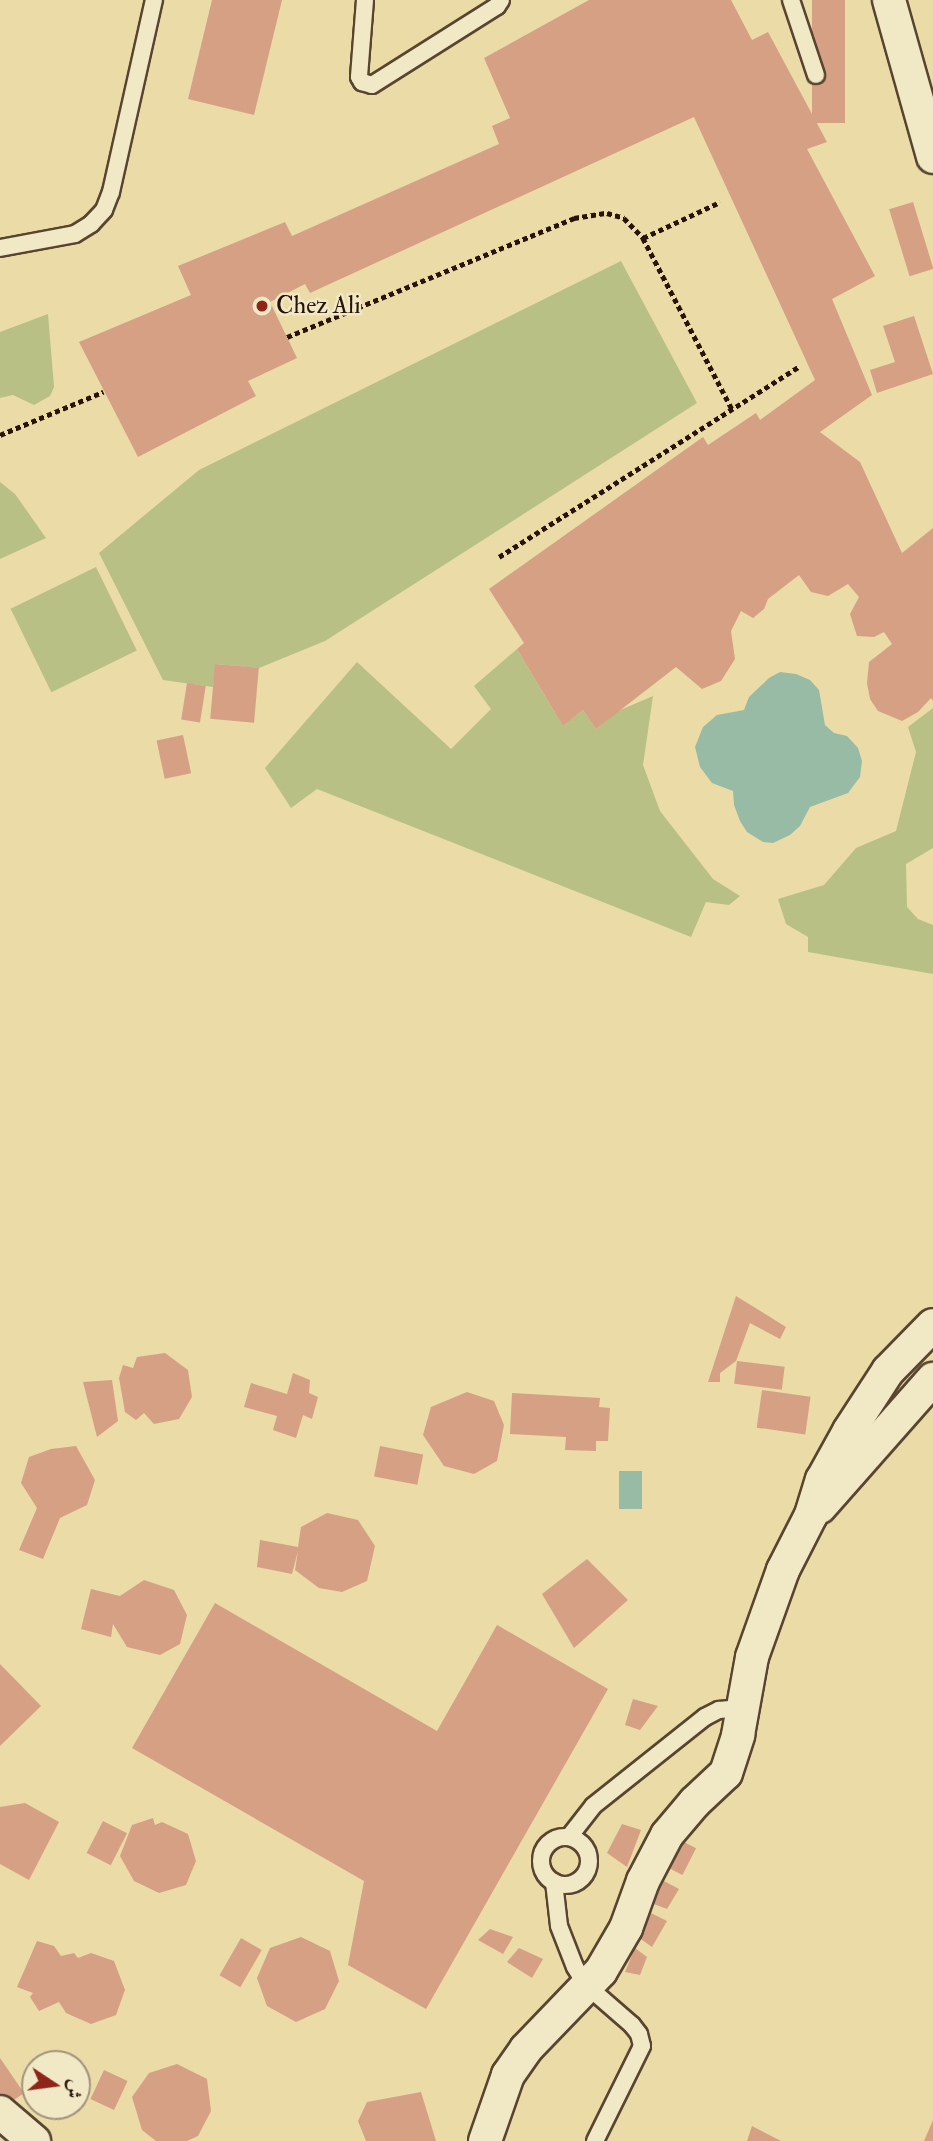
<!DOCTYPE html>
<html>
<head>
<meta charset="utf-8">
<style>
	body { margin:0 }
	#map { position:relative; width:933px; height:2141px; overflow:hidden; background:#eadba7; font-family:"IM FELL Double Pica",Amiri,serif }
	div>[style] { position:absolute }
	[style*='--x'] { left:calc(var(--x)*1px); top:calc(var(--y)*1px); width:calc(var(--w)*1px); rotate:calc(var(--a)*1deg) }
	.green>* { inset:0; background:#b8c086; transform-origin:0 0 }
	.water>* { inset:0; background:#98bba5; transform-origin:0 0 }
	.building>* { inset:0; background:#d6a085; transform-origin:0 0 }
	.path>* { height:4.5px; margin-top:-2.25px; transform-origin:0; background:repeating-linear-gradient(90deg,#281308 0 5px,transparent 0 8.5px) }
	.roads { filter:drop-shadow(2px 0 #584530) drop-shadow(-2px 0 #584530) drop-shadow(0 2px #584530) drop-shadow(0 -2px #584530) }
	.lane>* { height:16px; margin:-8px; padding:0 8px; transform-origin:8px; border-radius:8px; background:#f1e8c6 }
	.lane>.ring { margin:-8px; padding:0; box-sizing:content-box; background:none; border:16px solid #f1e8c6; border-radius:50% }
	.street>* { height:32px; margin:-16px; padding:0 16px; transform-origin:16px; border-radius:16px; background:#f1e8c6 }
	.dots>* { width:19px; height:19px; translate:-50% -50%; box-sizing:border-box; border:4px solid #f1e8c6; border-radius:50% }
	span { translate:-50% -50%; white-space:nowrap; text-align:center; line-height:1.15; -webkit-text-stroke:5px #f1e8c6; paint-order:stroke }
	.poi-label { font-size:24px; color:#281308 }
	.left { translate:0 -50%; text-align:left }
	.north { position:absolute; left:21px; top:2050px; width:70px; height:70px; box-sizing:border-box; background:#f1e8c6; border:2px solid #a1937a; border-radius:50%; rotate:103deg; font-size:19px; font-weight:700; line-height:28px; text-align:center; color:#281308 }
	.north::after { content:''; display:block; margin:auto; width:24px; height:32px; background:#8f2418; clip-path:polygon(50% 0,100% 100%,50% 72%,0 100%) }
</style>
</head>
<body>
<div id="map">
	<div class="green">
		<i style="clip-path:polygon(621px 261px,697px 403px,325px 641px,259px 668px,216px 664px,213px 687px,163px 680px,99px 553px,199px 470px)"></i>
		<i style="clip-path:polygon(48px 314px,54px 387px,50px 396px,34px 405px,13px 395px,0 398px,0 332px)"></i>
		<i style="clip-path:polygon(0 482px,15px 494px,46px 538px,0 559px)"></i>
		<i style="left:96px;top:567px;width:93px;height:95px;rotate:64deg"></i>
		<i style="clip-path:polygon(517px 649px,563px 726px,583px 710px,596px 729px,618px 711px,653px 696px,643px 765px,660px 811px,713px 879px,740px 896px,729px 905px,706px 902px,691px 937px,317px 789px,291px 808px,265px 768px,357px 662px,451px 749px,491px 709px,474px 686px)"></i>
		<i style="clip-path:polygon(933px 708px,933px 848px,906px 864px,907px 907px,918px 919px,933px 925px,933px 974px,808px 952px,808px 937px,786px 924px,778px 899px,824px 885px,856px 848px,896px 831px,916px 752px,908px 727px)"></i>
	</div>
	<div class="water">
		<i style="clip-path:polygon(780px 672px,796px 674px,810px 680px,819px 690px,825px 725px,834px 733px,847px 736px,858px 748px,862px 761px,860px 777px,848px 793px,810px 807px,800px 826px,790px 835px,773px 843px,763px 842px,747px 832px,740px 821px,734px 805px,733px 791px,712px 783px,700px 767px,695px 747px,703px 727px,717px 715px,744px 710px,749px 697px,769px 678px)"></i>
		<i style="left:619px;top:1471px;width:23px;height:38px"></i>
	</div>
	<div class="building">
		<i style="clip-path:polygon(212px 0,282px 0,254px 115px,188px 99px)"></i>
		<i style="clip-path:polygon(589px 0,731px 0,752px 40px,768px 32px,827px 142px,807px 149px,875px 276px,832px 299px,872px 395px,820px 432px,860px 462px,902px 553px,933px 528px,933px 701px,931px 698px,918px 712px,902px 721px,878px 711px,870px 699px,867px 683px,869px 662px,892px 644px,884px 632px,874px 637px,857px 636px,850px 614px,859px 597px,848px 584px,828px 596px,811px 592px,799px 575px,768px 599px,764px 609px,753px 618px,741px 611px,731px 631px,735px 659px,721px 681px,702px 689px,676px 667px,596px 729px,583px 710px,563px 726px,517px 649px,524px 643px,489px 589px,703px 437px,708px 445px,756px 413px,760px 420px,815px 380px,694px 117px,310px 293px,305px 284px,270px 302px,297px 358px,248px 381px,256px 396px,138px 457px,79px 342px,191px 295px,178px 266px,285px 222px,292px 236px,499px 144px,492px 126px,510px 118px,484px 58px)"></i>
		<i style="left:812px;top:0;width:33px;height:123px"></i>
		<i style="left:913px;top:202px;width:70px;height:25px;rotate:73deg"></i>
		<i style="clip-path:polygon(914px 316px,933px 374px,877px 393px,870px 370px,895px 362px,883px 326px)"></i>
		<i style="left:215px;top:664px;width:44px;height:55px;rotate:5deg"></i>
		<i style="left:187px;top:683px;width:19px;height:37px;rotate:9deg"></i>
		<i style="left:183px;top:735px;width:39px;height:27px;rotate:78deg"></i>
		<i style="clip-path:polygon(736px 1296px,786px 1327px,780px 1339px,750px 1323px,736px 1361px,720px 1373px,720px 1382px,708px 1382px)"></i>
		<i style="clip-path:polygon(165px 1353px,188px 1370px,192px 1397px,179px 1419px,154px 1424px,144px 1413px,136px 1420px,125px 1412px,119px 1378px,123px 1365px,133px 1368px,137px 1357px)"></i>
		<i style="left:737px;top:1361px;width:48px;height:23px;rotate:7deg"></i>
		<i style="clip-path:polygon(293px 1373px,310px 1380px,309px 1393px,318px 1397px,312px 1419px,303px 1415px,296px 1438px,273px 1430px,277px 1416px,244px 1407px,251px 1383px,287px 1394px)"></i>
		<i style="clip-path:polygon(112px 1380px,118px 1421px,97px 1437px,83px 1382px)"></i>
		<i style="left:762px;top:1390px;width:49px;height:38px;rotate:8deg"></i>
		<i style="clip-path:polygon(467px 1392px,494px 1401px,504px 1425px,497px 1461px,474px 1474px,444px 1466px,423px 1435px,431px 1407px)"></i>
		<i style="clip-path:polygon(512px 1393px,600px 1398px,599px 1407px,610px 1408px,608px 1441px,596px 1441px,596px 1451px,565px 1450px,566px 1437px,510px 1434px)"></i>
		<i style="clip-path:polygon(76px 1446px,95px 1480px,87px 1505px,60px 1518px,43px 1559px,19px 1550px,37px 1508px,21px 1483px,29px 1457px,51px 1449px)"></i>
		<i style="left:380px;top:1446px;width:44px;height:31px;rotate:11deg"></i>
		<i style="clip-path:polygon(327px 1513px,358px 1520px,375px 1546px,367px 1581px,342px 1592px,319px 1588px,295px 1570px,298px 1551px,292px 1574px,257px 1567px,260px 1540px,298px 1547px,301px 1527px)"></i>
		<i style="clip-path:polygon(587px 1559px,628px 1600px,574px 1648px,542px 1594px)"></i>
		<i style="clip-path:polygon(144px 1580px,174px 1590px,187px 1615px,180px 1644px,160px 1655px,127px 1647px,113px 1624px,111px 1637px,81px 1629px,91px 1589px,120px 1596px)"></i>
		<i style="clip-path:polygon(215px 1603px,437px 1731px,497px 1625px,608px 1689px,426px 2009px,348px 1965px,364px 1881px,132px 1748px)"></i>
		<i style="clip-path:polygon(0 1664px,41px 1706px,0 1746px)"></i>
		<i style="clip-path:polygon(633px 1699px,658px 1706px,640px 1730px,625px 1725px)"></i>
		<i style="clip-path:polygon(25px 1803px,59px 1822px,29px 1880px,0 1864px,0 1807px)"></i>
		<i style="clip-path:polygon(153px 1818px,155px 1825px,162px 1822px,188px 1834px,196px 1861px,186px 1885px,159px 1893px,134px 1881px,120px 1856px,132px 1825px)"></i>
		<i style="left:103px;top:1821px;width:27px;height:36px;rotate:27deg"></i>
		<i style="clip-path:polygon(622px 1824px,641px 1830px,627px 1867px,607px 1853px)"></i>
		<i style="left:680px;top:1840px;width:18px;height:30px;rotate:27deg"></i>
		<i style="clip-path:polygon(664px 1881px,679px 1889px,667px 1909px,651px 1903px)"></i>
		<i style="clip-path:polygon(647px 1911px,667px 1921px,652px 1947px,638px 1937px)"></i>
		<i style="clip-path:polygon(490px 1929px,513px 1937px,503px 1954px,478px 1940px)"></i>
		<i style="clip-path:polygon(301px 1937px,330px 1951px,339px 1981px,325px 2009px,296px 2022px,267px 2006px,257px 1978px,270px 1948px)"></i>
		<i style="left:241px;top:1938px;width:24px;height:43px;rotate:30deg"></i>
		<i style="clip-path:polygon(37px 1941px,54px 1946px,61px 1956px,74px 1953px,78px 1958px,91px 1953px,114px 1961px,125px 1990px,116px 2015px,91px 2024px,66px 2013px,59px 2002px,39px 2011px,30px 1997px,33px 1993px,17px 1987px)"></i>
		<i style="clip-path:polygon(519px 1948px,543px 1959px,532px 1978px,507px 1962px)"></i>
		<i style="clip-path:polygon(635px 1948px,647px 1957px,640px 1975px,625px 1972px)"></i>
		<i style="clip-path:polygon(0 2058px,24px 2093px,8px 2104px,0 2093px)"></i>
		<i style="clip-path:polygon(177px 2064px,207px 2079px,211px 2111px,198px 2136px,187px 2141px,156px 2141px,142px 2130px,132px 2097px,149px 2073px)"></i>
		<i style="left:104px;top:2070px;width:26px;height:32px;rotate:25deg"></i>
		<i style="clip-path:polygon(421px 2092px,436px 2141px,366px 2141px,358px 2121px,367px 2102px)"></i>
		<i style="clip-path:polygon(933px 2120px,933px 2141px,924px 2141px)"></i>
		<i style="clip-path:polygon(752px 2126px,781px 2141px,747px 2141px)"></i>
	</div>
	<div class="path">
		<i style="--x:643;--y:238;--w:85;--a:-25.1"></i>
		<i style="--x:287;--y:337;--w:311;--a:-22.5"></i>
		<i style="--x:574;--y:218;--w:33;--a:-9"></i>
		<i style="--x:607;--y:213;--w:18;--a:16"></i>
		<i style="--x:624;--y:218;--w:28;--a:46"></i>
		<i style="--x:643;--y:238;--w:195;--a:62.5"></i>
		<i style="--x:0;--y:435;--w:112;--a:-22.7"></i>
		<i style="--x:499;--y:557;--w:356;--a:-32.4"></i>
	</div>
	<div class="roads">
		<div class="lane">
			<i style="--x:365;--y:0;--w:77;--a:94.5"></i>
			<i style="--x:359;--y:77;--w:6;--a:59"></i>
			<i style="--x:362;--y:82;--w:10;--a:17"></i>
			<i style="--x:372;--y:85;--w:148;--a:-32.3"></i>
			<i style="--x:497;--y:6;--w:7;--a:-56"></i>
			<i style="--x:791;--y:0;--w:79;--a:71.6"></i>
			<i style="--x:0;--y:248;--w:76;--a:-10.6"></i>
			<i style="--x:75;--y:234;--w:19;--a:-32"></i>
			<i style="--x:91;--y:224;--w:19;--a:-47"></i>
			<i style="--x:104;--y:210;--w:19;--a:-69"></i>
			<i style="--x:111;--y:192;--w:197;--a:-77.4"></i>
			<i style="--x:569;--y:1837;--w:39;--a:-52"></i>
			<i style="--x:593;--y:1806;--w:143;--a:-38.5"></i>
			<i style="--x:705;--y:1717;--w:16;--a:-27"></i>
			<i style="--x:719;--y:1710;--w:22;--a:-5"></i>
			<i class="ring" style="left:541px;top:1837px;width:32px;height:32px"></i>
			<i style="--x:554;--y:1882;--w:44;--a:83.5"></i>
			<i style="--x:559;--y:1926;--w:44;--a:68.7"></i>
			<i style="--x:575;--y:1967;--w:21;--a:59"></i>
			<i style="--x:586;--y:1985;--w:61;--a:41"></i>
			<i style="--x:632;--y:2025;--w:11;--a:52"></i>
			<i style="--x:639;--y:2034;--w:12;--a:76"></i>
			<i style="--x:642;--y:2046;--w:106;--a:116.3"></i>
		</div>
		<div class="street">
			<i style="--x:889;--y:0;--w:163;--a:74.3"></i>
			<i style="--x:820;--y:1507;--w:171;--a:-48.6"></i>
			<i style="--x:0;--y:2112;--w:45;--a:40.5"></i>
			<i style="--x:485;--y:2141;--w:70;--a:-70.8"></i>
			<i style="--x:508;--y:2075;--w:32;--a:-55"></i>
			<i style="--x:526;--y:2049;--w:108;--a:-46.1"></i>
			<i style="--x:601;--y:1971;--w:50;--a:-59.8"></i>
			<i style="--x:626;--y:1928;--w:50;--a:-70.1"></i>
			<i style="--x:643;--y:1881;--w:52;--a:-62.4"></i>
			<i style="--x:667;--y:1835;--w:43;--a:-49.7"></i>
			<i style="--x:695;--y:1802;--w:42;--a:-43.1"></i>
			<i style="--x:726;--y:1773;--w:40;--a:-72"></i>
			<i style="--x:738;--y:1735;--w:79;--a:-79.8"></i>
			<i style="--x:752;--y:1657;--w:92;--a:-70.4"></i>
			<i style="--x:783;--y:1570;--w:62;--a:-63"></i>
			<i style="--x:811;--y:1515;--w:37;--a:-73"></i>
			<i style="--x:822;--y:1480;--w:56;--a:-61.1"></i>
			<i style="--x:849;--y:1431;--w:72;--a:-57"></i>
			<i style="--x:888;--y:1371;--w:64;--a:-45.6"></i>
		</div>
	</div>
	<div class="dots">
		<i style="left:262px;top:306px;background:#8f2418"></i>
	</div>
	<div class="poi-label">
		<span class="left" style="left:276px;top:306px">Chez Ali</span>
	</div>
	<div class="north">ش</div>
</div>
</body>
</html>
